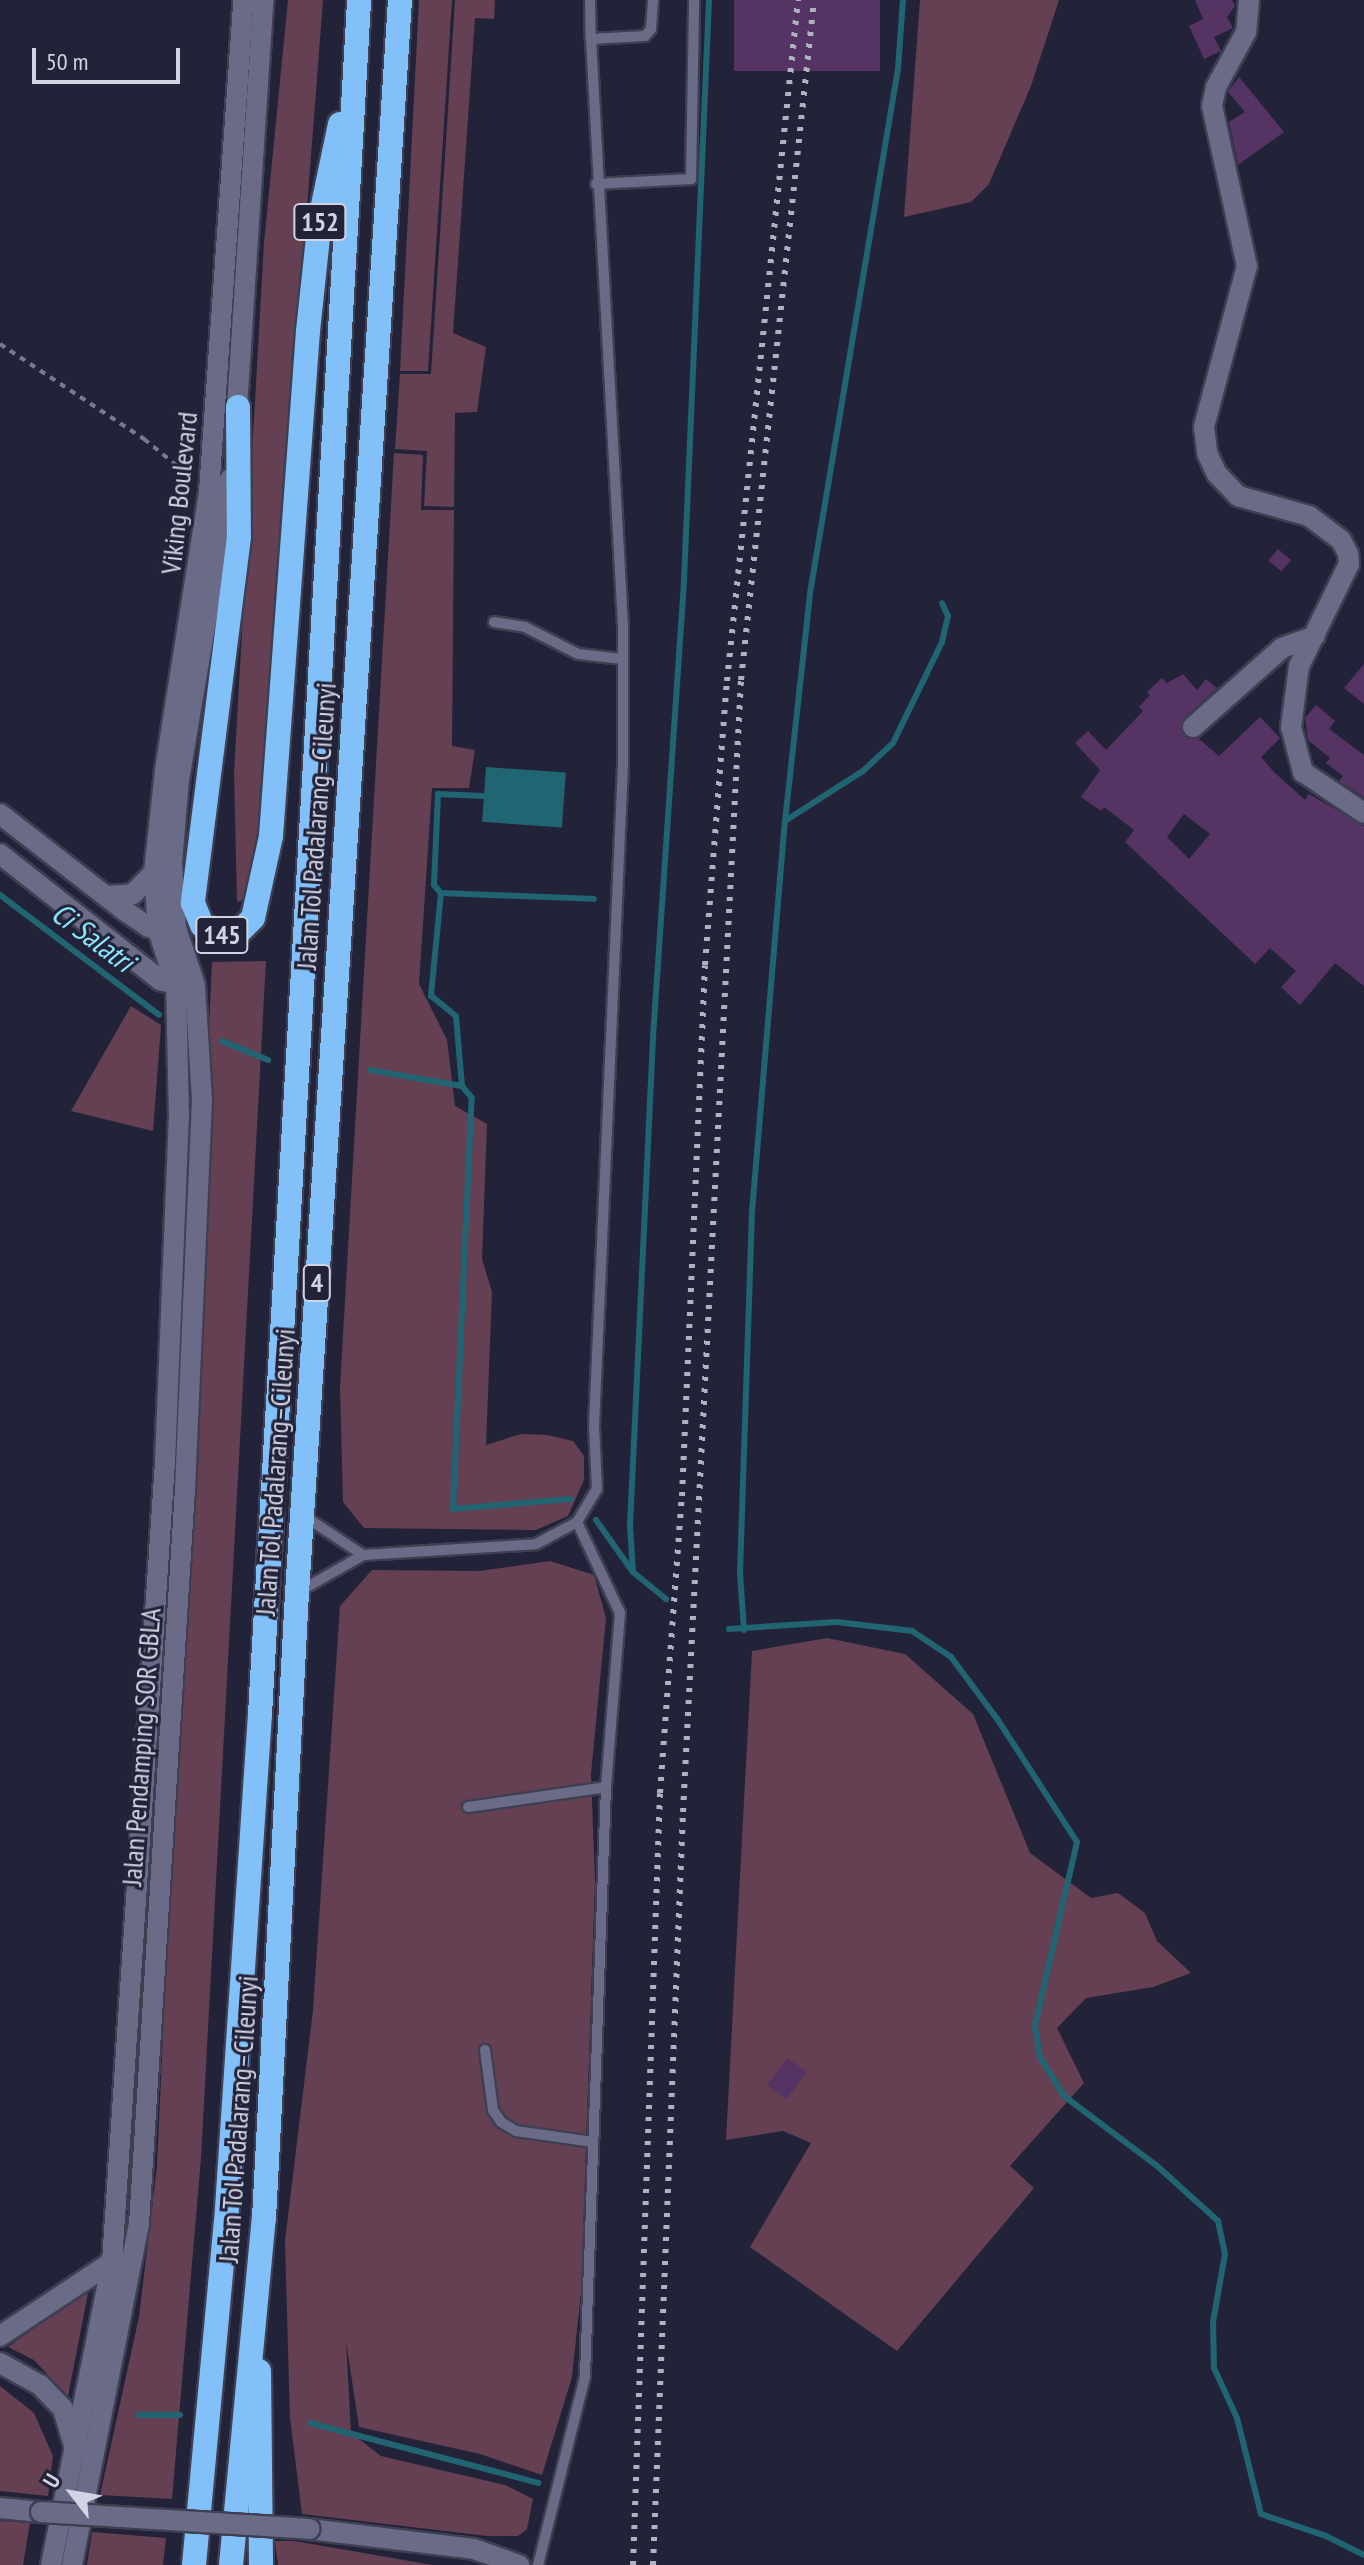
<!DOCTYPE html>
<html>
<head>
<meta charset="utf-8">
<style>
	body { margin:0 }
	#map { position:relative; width:1364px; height:2565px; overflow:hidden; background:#222339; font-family:"PT Sans Narrow",sans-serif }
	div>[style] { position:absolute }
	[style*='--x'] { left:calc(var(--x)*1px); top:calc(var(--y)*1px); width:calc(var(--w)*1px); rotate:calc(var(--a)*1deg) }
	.green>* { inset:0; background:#644052 }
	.water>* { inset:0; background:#216472; transform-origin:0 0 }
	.stream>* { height:6px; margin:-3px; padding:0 3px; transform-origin:3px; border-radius:3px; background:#216472 }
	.building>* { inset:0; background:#553463; transform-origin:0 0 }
	.path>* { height:4px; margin-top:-2px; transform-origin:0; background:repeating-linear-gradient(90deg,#77798c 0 6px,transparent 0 12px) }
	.roads { filter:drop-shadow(2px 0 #3f3f53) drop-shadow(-2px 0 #3f3f53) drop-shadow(0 2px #3f3f53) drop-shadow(0 -2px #3f3f53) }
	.lane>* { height:10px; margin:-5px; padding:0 5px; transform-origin:5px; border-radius:5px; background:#6a6c87 }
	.street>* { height:20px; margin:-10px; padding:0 10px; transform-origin:10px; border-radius:10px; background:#6a6c87 }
	.secondary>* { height:20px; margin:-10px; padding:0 10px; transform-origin:10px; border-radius:10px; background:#6a6c87 }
	.highway>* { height:24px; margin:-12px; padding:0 12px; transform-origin:12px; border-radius:12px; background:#82c0fa }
	.rail>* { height:6px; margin-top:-3px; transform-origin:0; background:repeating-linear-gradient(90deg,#b0b2c2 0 4px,transparent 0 12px) }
	.bridges { filter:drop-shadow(2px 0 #3f3f53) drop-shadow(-2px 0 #3f3f53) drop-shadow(0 2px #3f3f53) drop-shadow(0 -2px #3f3f53) }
	.street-bridge>* { height:20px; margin:-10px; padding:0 10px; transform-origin:10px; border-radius:10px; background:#6a6c87 }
	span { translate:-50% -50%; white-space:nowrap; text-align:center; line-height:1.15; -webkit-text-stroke:6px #222339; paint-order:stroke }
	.shield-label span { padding:2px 6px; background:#222339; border:2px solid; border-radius:6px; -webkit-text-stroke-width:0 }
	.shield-label { font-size:26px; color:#d2d4e3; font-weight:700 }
	.street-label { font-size:28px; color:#d2d4e3 }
	.water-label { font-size:30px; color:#88e5fa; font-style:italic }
	.north { position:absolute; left:32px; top:2453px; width:80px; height:80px; -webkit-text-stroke:6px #222339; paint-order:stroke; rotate:301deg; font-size:22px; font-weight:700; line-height:32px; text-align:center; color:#d2d4e3 }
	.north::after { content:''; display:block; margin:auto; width:28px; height:36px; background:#d2d4e3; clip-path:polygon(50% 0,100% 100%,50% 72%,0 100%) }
	.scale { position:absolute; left:32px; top:48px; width:148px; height:36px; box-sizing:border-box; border:4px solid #d2d4e3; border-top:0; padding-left:10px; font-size:24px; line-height:28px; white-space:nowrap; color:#d2d4e3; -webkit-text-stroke:6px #222339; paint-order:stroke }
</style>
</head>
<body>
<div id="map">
	<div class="green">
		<i style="clip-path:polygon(288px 0,323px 0,257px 860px,246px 899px,237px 902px,234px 773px,264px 243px)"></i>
		<i style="clip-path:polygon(419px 0,452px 0,428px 371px,400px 371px)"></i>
		<i style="clip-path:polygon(455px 0,495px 0,494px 19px,475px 18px,453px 333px,486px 347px,477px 412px,455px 413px,454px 507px,424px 506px,427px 451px,395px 449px,400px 374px,431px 374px)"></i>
		<i style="clip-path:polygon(920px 0,1059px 0,1031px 86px,989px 184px,971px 202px,904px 217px)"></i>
		<i style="clip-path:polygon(394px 453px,423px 455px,421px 510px,454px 510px,452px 746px,475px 750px,469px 788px,432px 788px,419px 984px,447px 1040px,455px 1106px,487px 1124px,482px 1259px,492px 1292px,486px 1445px,521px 1434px,547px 1435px,573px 1441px,584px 1456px,584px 1480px,568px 1516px,536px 1530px,364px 1528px,343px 1502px,340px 1387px)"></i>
		<i style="clip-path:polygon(266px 961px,201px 2158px,172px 2499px,100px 2495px,139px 2317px,157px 2166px,212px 962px)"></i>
		<i style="clip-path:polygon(131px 1006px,161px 1025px,153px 1131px,71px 1111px)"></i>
		<i style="clip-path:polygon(550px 1561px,594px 1575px,606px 1618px,591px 1774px,595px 1882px,581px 2293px,572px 2377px,542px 2475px,480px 2454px,359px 2427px,346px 2341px,351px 2433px,381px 2456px,505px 2485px,533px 2499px,527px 2529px,518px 2536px,487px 2536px,302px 2514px,290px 2418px,285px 2241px,313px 2010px,340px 1606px,372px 1570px,479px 1571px)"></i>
		<i style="clip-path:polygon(827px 1638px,905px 1654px,973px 1714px,1030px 1853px,1091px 1898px,1118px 1893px,1145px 1913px,1157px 1941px,1191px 1973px,1153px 1987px,1086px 1998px,1057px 2028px,1084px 2083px,1010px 2166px,1034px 2188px,897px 2351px,750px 2247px,811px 2143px,783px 2131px,726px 2140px,752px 1651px)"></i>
		<i style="clip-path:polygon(89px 2288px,68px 2396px,34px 2360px,8px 2347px)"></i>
		<i style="clip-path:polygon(0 2386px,34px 2413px,53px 2456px,48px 2496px,0 2491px)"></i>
		<i style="clip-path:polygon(0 2521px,30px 2523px,23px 2565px,0 2565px)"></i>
		<i style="clip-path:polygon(92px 2532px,166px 2538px,163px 2565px,87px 2565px)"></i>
		<i style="clip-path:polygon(275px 2541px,294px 2541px,433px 2565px,278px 2565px)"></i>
	</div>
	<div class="water">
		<i style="left:486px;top:767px;width:80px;height:55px;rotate:4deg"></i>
	</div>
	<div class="stream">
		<i style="--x:785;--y:821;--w:93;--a:-32.7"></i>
		<i style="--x:863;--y:771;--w:41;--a:-43"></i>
		<i style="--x:893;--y:743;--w:112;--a:-64.1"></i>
		<i style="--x:942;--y:642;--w:27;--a:-77"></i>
		<i style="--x:948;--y:616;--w:14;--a:-115"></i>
		<i style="--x:441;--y:893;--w:11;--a:-131"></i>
		<i style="--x:434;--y:885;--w:91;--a:-87.5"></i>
		<i style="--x:438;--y:794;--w:46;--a:2.5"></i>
		<i style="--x:0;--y:895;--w:199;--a:37"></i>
		<i style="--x:222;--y:1041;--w:50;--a:22.4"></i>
		<i style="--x:370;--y:1070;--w:93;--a:9.9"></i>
		<i style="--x:571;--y:1499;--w:118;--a:175.2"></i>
		<i style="--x:453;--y:1509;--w:411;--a:-87.4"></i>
		<i style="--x:472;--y:1098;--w:16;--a:-130"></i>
		<i style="--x:462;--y:1086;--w:70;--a:-94.9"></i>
		<i style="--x:456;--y:1016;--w:32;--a:-141"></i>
		<i style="--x:431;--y:996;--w:103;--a:-84.5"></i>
		<i style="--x:441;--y:893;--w:153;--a:2.2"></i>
		<i style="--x:596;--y:1520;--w:64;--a:54.6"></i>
		<i style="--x:633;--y:1572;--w:43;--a:39.3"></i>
		<i style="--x:633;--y:1572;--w:46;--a:-93.7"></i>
		<i style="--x:630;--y:1526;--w:490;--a:-87.3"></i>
		<i style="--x:653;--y:1037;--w:458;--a:-86.1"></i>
		<i style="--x:684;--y:580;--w:581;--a:-87.53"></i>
		<i style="--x:729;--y:1629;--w:108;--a:-3.7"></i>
		<i style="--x:837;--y:1622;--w:76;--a:6.8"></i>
		<i style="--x:912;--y:1631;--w:47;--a:33.7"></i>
		<i style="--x:951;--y:1657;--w:79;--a:53.3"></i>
		<i style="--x:998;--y:1720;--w:145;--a:57.1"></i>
		<i style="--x:1077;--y:1842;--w:189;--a:102.9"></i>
		<i style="--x:1035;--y:2026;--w:31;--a:81"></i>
		<i style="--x:1040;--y:2057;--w:46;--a:58.4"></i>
		<i style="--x:1064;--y:2096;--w:115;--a:36.9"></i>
		<i style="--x:1156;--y:2165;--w:84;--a:42.1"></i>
		<i style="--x:1218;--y:2221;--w:34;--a:78"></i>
		<i style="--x:1225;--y:2254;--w:69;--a:100"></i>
		<i style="--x:1213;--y:2322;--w:46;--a:88.8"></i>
		<i style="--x:1214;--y:2368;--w:55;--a:65.3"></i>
		<i style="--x:1237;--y:2418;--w:99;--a:76"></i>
		<i style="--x:1261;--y:2514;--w:69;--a:18.7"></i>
		<i style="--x:1326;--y:2536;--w:42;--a:26.6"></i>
		<i style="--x:744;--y:1630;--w:57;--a:-94"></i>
		<i style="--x:740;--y:1573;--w:361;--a:-88.1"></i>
		<i style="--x:752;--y:1212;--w:392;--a:-85.2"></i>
		<i style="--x:785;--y:821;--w:229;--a:-83.7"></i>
		<i style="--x:810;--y:593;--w:531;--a:-80.47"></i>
		<i style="--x:898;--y:69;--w:69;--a:-85.9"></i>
		<i style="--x:139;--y:2415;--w:41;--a:0"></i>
		<i style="--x:310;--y:2423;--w:236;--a:14.7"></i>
	</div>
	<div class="building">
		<i style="left:734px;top:0;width:146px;height:71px"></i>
		<i style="clip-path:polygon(1195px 0,1232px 0,1235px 6px,1227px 17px,1233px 28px,1214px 37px,1221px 51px,1204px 59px,1189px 26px,1203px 19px)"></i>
		<i style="clip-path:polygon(1239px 77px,1284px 132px,1238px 165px,1229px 122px,1245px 112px,1228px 92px)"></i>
		<i style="left:1278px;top:549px;width:17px;height:15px;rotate:40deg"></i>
		<i style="clip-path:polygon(1364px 664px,1364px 704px,1344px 688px)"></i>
		<i style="clip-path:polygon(evenodd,1183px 674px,1197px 690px,1206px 679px,1217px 688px,1184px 718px,1184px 736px,1198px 738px,1219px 756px,1260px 717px,1280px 738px,1261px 757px,1274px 772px,1305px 800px,1309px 794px,1364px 826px,1364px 986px,1335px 963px,1300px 1005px,1281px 987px,1296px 971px,1270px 948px,1255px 964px,1125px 842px,1134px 830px,1104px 807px,1101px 811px,1081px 797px,1100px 770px,1075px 743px,1088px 731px,1106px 750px,1143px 711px,1139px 707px,1150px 695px,1147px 692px,1162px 678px,1167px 683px,1183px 674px,1184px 814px,1210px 834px,1189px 859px,1167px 837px,1184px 814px)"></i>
		<i style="clip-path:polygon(1316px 705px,1335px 721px,1329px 729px,1364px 755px,1364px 797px,1339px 781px,1343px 776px,1326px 763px,1330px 758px,1308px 740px,1305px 718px)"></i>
		<i style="left:787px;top:2058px;width:24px;height:34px;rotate:36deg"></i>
	</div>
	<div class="path">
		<i style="--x:0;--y:344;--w:173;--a:33.4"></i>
		<i style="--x:144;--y:439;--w:60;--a:39"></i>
	</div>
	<div class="roads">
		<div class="lane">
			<i style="--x:590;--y:0;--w:39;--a:89"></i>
			<i style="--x:591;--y:39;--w:54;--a:-3.2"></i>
			<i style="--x:645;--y:36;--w:9;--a:-49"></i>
			<i style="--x:651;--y:29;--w:29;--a:-86"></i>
			<i style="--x:596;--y:184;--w:95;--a:-3"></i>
			<i style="--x:691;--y:179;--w:179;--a:-89"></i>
			<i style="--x:494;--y:622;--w:31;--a:9"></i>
			<i style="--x:525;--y:627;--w:59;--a:27"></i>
			<i style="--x:578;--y:654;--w:45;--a:6.3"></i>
			<i style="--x:304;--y:1516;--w:71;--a:33.5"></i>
			<i style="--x:300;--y:1591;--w:73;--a:-29.7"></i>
			<i style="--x:363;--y:1555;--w:173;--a:-3.6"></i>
			<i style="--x:536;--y:1544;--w:47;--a:-28.2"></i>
			<i style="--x:577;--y:1522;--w:39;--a:-59"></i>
			<i style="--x:597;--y:1489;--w:63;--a:-92.7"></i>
			<i style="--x:594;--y:1426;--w:663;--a:-87.49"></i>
			<i style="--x:623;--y:764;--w:138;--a:-90"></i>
			<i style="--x:623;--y:626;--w:588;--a:-93.12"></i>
			<i style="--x:468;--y:1807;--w:139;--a:-8.2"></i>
			<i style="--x:485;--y:2050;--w:61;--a:82.4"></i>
			<i style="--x:493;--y:2110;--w:14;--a:56"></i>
			<i style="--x:501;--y:2122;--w:17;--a:31"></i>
			<i style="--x:516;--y:2131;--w:78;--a:8.1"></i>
			<i style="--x:538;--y:2565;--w:195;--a:-76"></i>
			<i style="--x:585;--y:2376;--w:589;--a:-87.96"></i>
			<i style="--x:606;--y:1787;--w:175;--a:-85.4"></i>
			<i style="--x:620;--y:1613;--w:101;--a:-115.3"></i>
		</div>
		<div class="street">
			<i style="--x:1249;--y:0;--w:32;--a:95"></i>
			<i style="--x:1246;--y:32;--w:63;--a:118.6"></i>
			<i style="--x:1216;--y:87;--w:19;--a:102"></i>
			<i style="--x:1212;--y:106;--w:164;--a:77.7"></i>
			<i style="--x:1247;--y:266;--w:167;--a:105"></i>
			<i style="--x:1204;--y:427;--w:26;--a:83"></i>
			<i style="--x:1207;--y:453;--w:23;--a:65"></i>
			<i style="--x:1217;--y:474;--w:30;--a:46"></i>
			<i style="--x:1238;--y:496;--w:74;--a:15.7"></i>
			<i style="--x:1309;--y:516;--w:40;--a:37"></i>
			<i style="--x:1341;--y:540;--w:16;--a:63"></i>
			<i style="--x:1348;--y:554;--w:10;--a:84"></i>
			<i style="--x:1349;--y:564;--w:114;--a:116.1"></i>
			<i style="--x:1299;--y:666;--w:62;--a:97.5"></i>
			<i style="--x:1291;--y:727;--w:47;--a:75.1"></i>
			<i style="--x:1303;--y:772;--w:73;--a:33.9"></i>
			<i style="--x:1193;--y:727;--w:119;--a:-41.6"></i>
			<i style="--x:1282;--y:648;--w:35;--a:-20"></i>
			<i style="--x:309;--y:2529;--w:166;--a:6.9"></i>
			<i style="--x:474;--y:2549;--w:48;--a:19.6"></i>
		</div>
		<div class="secondary">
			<i style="--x:236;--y:423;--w:424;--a:-86.3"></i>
			<i style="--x:0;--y:814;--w:158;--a:37.8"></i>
			<i style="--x:125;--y:911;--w:29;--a:34"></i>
			<i style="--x:149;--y:927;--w:17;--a:7"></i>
			<i style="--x:0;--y:854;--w:204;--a:38.2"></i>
			<i style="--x:160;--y:980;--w:24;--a:15"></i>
			<i style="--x:107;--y:896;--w:26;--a:-4"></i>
			<i style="--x:133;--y:894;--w:30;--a:-46"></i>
			<i style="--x:0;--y:2336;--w:134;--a:-33.5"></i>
			<i style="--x:112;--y:2262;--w:7;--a:8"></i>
			<i style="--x:0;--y:2363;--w:46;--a:28.8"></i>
			<i style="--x:40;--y:2385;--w:33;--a:46"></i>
			<i style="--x:63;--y:2409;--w:42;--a:73.3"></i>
			<i style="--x:0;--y:2508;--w:41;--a:5.6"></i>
			<i style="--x:51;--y:2565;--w:309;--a:-78.6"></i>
			<i style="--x:112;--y:2262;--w:802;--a:-86.21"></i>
			<i style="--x:165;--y:1462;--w:346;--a:-87.7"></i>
			<i style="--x:179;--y:1116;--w:130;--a:-91.3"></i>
			<i style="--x:176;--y:986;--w:59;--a:-107.8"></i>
			<i style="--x:158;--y:930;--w:58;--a:-93.9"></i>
			<i style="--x:154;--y:872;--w:103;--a:-83.8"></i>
			<i style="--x:165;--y:770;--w:281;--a:-81"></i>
			<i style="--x:209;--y:492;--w:493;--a:-86"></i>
			<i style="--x:72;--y:2565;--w:348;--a:-78.9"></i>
			<i style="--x:139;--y:2224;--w:736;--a:-86.42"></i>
			<i style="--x:185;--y:1489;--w:389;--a:-87.5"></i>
			<i style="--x:202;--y:1100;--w:115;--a:-93.5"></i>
			<i style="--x:195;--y:985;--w:60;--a:-108.4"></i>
			<i style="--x:176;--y:928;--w:65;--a:-93.5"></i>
			<i style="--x:172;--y:863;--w:83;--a:-85.2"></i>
			<i style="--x:179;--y:780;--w:305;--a:-80.4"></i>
		</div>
		<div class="highway">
			<i style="--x:238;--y:407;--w:130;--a:89.6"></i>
			<i style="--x:239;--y:537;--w:369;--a:97.2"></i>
			<i style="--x:193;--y:903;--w:24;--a:68"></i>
			<i style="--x:202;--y:925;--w:22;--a:27"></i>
			<i style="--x:222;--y:935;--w:18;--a:-13"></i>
			<i style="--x:240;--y:931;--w:18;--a:-45"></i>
			<i style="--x:253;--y:918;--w:84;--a:-77.6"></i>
			<i style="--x:271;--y:836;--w:506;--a:-85.81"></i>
			<i style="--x:308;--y:331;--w:113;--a:-83.9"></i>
			<i style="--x:320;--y:219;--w:97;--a:-78.1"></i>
			<i style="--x:259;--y:2371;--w:194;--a:89.4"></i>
			<i style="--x:194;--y:2565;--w:343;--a:-84.7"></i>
			<i style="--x:226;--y:2223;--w:510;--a:-86.18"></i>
			<i style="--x:260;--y:1714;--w:1717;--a:-86.69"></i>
			<i style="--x:231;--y:2565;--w:349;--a:-84.6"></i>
			<i style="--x:264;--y:2218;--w:626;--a:-86.98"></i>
			<i style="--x:297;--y:1593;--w:1596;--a:-86.3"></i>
		</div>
	</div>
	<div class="rail">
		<i style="--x:633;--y:2565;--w:772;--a:-88"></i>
		<i style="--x:660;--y:1793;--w:298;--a:-85.8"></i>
		<i style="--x:682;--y:1496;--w:531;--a:-87.52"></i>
		<i style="--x:705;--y:965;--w:285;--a:-85.6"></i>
		<i style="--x:727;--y:681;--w:685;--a:-84.05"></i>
		<i style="--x:653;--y:2565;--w:754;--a:-87.72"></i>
		<i style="--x:683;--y:1812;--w:1133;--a:-87.07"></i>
		<i style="--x:741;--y:680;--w:684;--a:-83.87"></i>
	</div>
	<div class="bridges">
		<div class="street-bridge">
			<i style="--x:41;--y:2512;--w:269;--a:3.6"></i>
		</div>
	</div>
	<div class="shield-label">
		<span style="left:320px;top:222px">152</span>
		<span style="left:222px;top:935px">145</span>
		<span style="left:317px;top:1283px">4</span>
	</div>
	<div class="street-label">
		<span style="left:179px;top:493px;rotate:-84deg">Viking Boulevard</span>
		<span style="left:316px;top:826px;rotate:-86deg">Jalan Tol Padalarang–Cileunyi</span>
		<span style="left:275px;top:1472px;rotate:-86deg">Jalan Tol Padalarang–Cileunyi</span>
		<span style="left:141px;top:1747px;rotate:-86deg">Jalan Pendamping SOR GBLA</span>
		<span style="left:238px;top:2119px;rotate:-86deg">Jalan Tol Padalarang–Cileunyi</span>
	</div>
	<div class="water-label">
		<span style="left:93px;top:937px;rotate:37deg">Ci Salatri</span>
	</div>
	<div class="north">U</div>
	<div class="scale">50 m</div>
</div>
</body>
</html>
